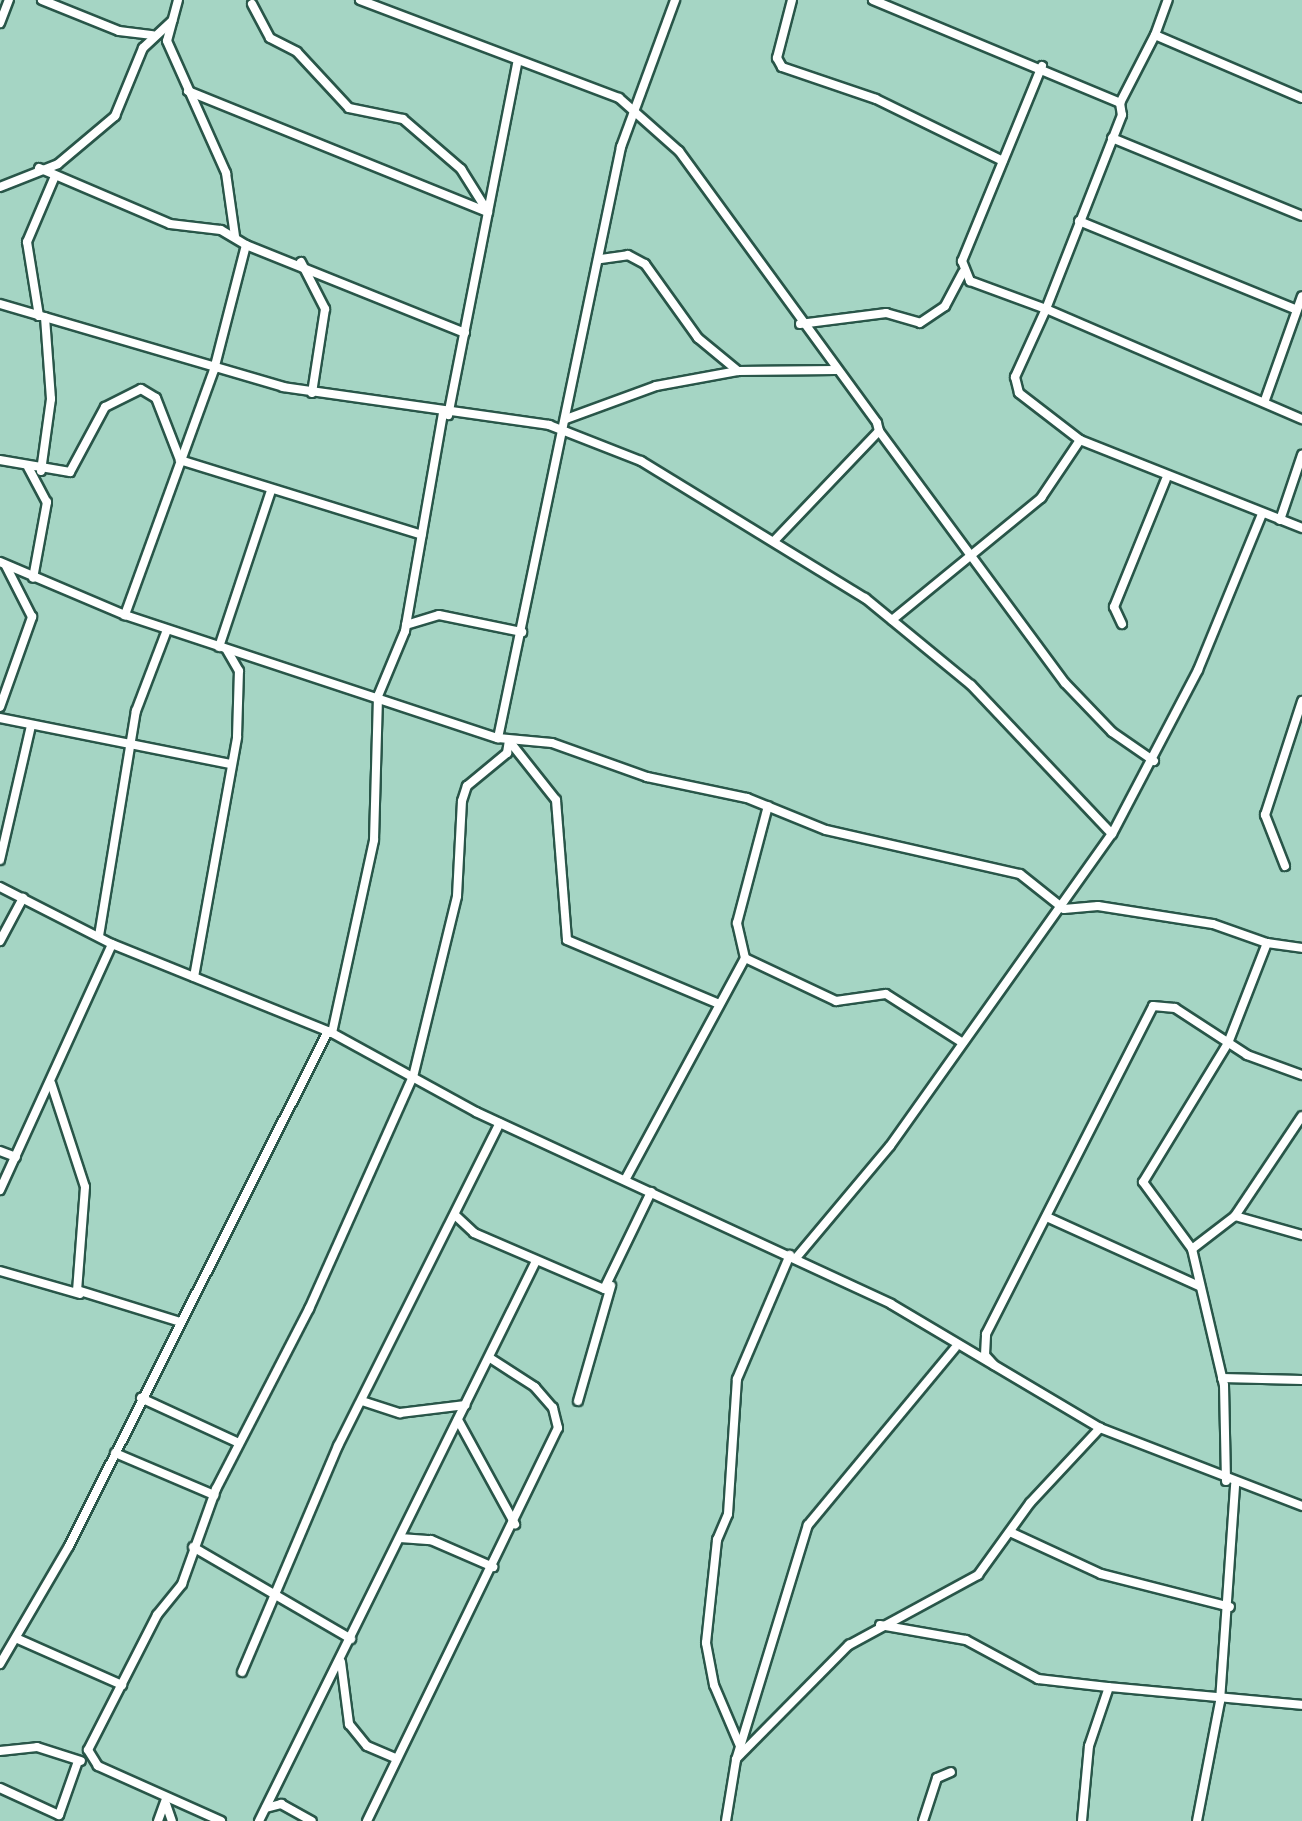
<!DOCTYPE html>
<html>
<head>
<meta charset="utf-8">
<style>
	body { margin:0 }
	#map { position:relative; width:1302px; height:1821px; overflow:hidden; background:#a5d5c4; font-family:"Titillium Web",sans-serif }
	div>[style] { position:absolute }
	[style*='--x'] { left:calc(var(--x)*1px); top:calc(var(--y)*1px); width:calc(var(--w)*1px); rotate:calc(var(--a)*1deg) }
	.roads { filter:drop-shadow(2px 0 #295649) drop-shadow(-2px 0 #295649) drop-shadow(0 2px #295649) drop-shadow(0 -2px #295649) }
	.minor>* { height:8px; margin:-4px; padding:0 4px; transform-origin:4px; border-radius:4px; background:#fff }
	span { translate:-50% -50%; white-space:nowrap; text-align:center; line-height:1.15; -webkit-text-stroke:6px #a5d5c4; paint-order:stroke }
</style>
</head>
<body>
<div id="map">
	<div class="roads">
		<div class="minor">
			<i style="--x:42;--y:0;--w:83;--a:21.9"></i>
			<i style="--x:119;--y:31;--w:34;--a:7"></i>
			<i style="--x:178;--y:0;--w:42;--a:105"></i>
			<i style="--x:167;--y:41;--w:145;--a:65.9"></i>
			<i style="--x:226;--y:173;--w:64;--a:81.9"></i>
			<i style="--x:360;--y:0;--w:277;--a:20.7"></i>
			<i style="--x:619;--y:98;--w:80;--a:41.5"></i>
			<i style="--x:679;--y:151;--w:336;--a:53.9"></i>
			<i style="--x:877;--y:423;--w:8;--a:76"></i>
			<i style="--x:879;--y:431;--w:152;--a:133.7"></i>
			<i style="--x:792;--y:0;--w:60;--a:104.5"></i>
			<i style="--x:777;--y:58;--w:10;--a:61"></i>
			<i style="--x:782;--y:67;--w:99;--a:18.8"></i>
			<i style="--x:876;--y:99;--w:141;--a:26"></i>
			<i style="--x:873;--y:0;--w:268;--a:22.6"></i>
			<i style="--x:1120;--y:103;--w:12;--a:81"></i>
			<i style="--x:1122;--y:115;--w:208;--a:111.4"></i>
			<i style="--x:1046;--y:309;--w:279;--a:23.3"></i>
			<i style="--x:252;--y:4;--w:38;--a:62"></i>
			<i style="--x:270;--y:38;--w:30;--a:27"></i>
			<i style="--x:297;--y:52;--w:76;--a:47.1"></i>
			<i style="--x:349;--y:108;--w:55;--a:11.5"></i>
			<i style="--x:403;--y:119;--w:77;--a:40.8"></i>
			<i style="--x:461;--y:169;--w:51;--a:57.9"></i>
			<i style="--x:488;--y:212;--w:207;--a:101.1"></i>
			<i style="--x:0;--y:23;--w:25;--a:-69"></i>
			<i style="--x:1155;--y:35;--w:37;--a:-70"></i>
			<i style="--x:1042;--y:66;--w:211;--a:112.3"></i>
			<i style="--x:962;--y:261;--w:22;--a:68"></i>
			<i style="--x:970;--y:281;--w:81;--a:20.2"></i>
			<i style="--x:1046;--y:309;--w:75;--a:114.5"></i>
			<i style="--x:1015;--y:377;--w:16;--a:76"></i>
			<i style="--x:1019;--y:393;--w:77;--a:37.6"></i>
			<i style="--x:1080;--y:440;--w:239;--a:21.6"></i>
			<i style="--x:188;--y:91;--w:323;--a:22"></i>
			<i style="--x:488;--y:212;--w:151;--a:-78.9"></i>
			<i style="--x:1120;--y:103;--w:76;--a:-62.8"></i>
			<i style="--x:1155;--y:35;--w:160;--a:23.2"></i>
			<i style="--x:1112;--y:138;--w:205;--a:22.3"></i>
			<i style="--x:39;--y:168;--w:142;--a:23.1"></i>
			<i style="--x:170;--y:224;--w:51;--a:6.7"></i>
			<i style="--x:221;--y:230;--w:29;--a:31"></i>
			<i style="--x:246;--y:245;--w:129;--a:104.4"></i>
			<i style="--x:214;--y:370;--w:261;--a:110"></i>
			<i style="--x:0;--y:187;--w:62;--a:-21.6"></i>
			<i style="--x:58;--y:164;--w:75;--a:-40.1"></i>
			<i style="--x:115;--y:116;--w:74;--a:-67.6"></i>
			<i style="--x:143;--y:48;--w:40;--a:-43"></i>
			<i style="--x:1079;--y:221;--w:235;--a:22.2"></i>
			<i style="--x:246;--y:245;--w:236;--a:21.9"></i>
			<i style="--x:601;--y:259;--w:27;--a:-8"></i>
			<i style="--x:628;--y:255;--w:19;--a:28"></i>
			<i style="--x:645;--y:264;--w:91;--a:54.4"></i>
			<i style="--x:698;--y:338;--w:52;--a:39.5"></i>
			<i style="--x:301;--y:262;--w:53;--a:62.9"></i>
			<i style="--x:325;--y:309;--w:85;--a:98.8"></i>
			<i style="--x:0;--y:304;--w:295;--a:16.3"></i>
			<i style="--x:283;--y:387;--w:269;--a:8.1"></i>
			<i style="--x:549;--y:425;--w:99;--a:21.4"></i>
			<i style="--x:641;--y:461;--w:263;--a:31.5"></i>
			<i style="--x:865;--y:598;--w:137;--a:39.4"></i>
			<i style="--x:971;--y:685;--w:205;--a:46.6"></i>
			<i style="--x:39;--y:316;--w:75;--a:-99.2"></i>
			<i style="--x:27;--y:242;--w:72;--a:-67"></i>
			<i style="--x:800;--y:324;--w:87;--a:-7.3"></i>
			<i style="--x:886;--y:313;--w:35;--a:16"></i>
			<i style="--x:920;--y:323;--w:30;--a:-34"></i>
			<i style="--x:945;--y:306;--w:38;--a:-62"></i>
			<i style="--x:1265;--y:400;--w:110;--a:-70.4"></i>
			<i style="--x:566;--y:419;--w:96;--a:-20.1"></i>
			<i style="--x:656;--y:386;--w:83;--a:-10.4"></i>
			<i style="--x:738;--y:371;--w:98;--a:-0.6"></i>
			<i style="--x:879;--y:431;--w:313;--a:53.6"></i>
			<i style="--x:1065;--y:683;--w:68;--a:46.2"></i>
			<i style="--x:1112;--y:732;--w:51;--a:34.6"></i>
			<i style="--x:0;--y:460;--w:71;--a:9.7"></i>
			<i style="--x:70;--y:472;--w:74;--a:-61.7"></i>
			<i style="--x:105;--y:407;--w:40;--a:-26.6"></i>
			<i style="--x:141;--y:389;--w:17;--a:31"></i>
			<i style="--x:156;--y:398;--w:66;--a:68.8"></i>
			<i style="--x:180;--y:460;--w:253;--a:17.2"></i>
			<i style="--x:28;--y:467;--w:40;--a:62"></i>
			<i style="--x:47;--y:502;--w:77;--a:100.4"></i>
			<i style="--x:41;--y:471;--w:73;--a:-82.1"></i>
			<i style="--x:51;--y:399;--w:82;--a:-94.2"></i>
			<i style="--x:1280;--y:520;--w:69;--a:-71.3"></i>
			<i style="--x:0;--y:562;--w:136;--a:23"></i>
			<i style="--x:125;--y:615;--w:393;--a:18.3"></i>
			<i style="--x:498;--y:738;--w:54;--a:5.3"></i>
			<i style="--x:552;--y:743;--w:101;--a:19.7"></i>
			<i style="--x:647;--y:777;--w:102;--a:11.9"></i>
			<i style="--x:747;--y:798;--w:85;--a:22.1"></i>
			<i style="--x:826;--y:830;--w:199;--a:12.8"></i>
			<i style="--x:1020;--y:874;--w:56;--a:38.5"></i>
			<i style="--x:1064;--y:909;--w:34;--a:-5"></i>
			<i style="--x:1098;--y:906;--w:116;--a:8.9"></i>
			<i style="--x:1213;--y:924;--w:57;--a:19.4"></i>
			<i style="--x:1267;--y:943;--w:107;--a:111.3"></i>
			<i style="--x:1228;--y:1043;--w:163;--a:121.4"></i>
			<i style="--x:1143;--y:1182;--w:83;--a:53.8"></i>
			<i style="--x:1192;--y:1249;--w:140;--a:76.8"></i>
			<i style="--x:1224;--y:1385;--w:96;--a:88.8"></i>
			<i style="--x:892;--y:620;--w:193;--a:-39.3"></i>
			<i style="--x:1041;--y:498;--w:70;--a:-56.1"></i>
			<i style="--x:1122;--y:624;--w:19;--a:-115"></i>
			<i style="--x:1114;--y:607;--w:138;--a:-67.9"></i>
			<i style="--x:406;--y:625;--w:34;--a:-17"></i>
			<i style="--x:439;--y:615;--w:85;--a:11.6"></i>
			<i style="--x:219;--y:647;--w:164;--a:-71.6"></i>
			<i style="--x:0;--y:707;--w:96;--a:-70.4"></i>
			<i style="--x:32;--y:617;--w:57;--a:-117"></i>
			<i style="--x:0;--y:718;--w:236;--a:11.3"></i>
			<i style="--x:498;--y:738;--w:604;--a:-78.24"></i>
			<i style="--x:621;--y:147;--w:157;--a:-69.8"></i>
			<i style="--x:510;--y:742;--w:74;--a:51.6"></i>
			<i style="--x:556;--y:800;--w:140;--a:85.5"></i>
			<i style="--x:567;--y:940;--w:165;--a:22.8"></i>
			<i style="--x:0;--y:860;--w:138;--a:-77"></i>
			<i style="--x:1285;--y:866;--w:55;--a:-111.4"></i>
			<i style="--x:1265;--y:815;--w:120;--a:-72"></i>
			<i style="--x:0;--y:887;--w:126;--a:27"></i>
			<i style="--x:112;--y:944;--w:237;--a:22"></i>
			<i style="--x:332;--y:1033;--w:164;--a:28.7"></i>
			<i style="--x:476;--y:1112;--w:457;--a:24.8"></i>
			<i style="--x:891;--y:1304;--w:243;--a:30.7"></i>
			<i style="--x:1100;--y:1428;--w:217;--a:21.1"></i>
			<i style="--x:99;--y:936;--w:228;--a:-80.7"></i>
			<i style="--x:136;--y:711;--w:87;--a:-69.1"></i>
			<i style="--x:0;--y:941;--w:49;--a:-61.9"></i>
			<i style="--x:1267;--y:943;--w:35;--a:8"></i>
			<i style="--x:745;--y:958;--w:101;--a:25.3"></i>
			<i style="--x:836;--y:1001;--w:50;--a:-8"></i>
			<i style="--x:886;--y:994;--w:91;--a:32.5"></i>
			<i style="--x:194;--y:977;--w:244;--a:-79.8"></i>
			<i style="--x:237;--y:737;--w:66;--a:-88.3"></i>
			<i style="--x:239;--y:671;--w:24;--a:-120"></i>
			<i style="--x:332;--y:1033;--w:198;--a:-77.7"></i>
			<i style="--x:374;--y:840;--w:144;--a:-88.4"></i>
			<i style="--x:378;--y:696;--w:70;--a:-67.4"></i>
			<i style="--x:405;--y:631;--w:220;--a:-80.1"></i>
			<i style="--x:51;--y:1083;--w:109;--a:71.9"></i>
			<i style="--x:85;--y:1187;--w:103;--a:94.4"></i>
			<i style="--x:77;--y:1290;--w:105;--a:17.2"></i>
			<i style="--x:0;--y:1151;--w:17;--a:21"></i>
			<i style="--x:625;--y:1180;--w:252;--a:-61.6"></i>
			<i style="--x:745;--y:958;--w:36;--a:-103"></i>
			<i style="--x:737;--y:923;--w:121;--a:-75.2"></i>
			<i style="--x:0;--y:1190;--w:270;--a:-65.5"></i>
			<i style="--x:455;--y:1215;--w:26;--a:43"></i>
			<i style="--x:474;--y:1233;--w:142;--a:23.3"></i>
			<i style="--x:604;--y:1289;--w:108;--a:-64.1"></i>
			<i style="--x:1235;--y:1216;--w:120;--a:-56.2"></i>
			<i style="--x:1049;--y:1218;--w:165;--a:24.4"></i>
			<i style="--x:1192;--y:1249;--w:54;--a:-37.5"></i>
			<i style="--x:1235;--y:1216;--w:70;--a:15.8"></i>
			<i style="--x:796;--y:1258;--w:146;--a:-50"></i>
			<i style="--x:890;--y:1146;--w:383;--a:-54.6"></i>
			<i style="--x:1112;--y:834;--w:185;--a:-62.3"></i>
			<i style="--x:1198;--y:670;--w:169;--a:-67.7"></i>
			<i style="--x:0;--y:1271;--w:83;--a:16"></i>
			<i style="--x:994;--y:1365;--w:13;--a:-132"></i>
			<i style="--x:985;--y:1355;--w:21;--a:-87"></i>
			<i style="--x:986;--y:1334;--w:368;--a:-63"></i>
			<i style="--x:1153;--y:1006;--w:22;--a:5"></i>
			<i style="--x:1175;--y:1008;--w:86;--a:33.1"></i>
			<i style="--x:1247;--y:1055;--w:59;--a:20"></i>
			<i style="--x:1222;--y:1378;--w:80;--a:1.4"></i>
			<i style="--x:141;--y:1398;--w:108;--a:24.7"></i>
			<i style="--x:362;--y:1401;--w:40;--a:18"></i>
			<i style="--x:400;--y:1413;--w:66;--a:-6.9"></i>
			<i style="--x:578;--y:1401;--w:120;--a:-74"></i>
			<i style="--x:458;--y:1420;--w:119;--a:61.3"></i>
			<i style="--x:115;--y:1453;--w:108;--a:23"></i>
			<i style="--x:1010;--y:1532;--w:100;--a:24.8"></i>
			<i style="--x:1101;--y:1574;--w:133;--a:14.3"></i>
			<i style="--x:400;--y:1538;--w:31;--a:4"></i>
			<i style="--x:431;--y:1540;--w:68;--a:23.5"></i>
			<i style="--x:193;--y:1547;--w:183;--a:30.2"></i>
			<i style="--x:880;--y:1625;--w:87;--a:9.9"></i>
			<i style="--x:966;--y:1640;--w:82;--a:28.4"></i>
			<i style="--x:1038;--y:1679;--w:70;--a:6.5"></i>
			<i style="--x:18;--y:1639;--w:114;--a:23.9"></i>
			<i style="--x:341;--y:1662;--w:63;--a:82.6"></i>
			<i style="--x:349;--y:1724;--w:28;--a:51"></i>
			<i style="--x:367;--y:1746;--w:30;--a:23"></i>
			<i style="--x:0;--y:1664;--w:137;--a:-59.7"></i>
			<i style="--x:69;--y:1546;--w:576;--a:-63.3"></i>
			<i style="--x:242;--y:1672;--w:246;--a:-67"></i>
			<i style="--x:338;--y:1446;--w:361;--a:-63.4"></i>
			<i style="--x:740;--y:1746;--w:66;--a:-113.1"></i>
			<i style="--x:714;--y:1685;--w:43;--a:-100.8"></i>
			<i style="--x:706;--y:1643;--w:104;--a:-83.9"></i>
			<i style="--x:717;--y:1540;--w:28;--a:-67"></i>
			<i style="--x:728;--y:1514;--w:135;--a:-86.2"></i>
			<i style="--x:737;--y:1379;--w:135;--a:-66.9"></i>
			<i style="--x:0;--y:1751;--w:37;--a:-6"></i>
			<i style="--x:37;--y:1747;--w:46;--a:17.7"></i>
			<i style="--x:736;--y:1759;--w:161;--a:-45.3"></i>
			<i style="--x:849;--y:1645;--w:147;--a:-28.5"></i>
			<i style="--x:978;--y:1575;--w:89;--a:-54.2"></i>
			<i style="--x:1030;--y:1503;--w:103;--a:-47"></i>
			<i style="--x:0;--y:1788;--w:65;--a:24.6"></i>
			<i style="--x:59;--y:1815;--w:57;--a:-70.6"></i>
			<i style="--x:166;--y:1804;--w:18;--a:71"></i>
			<i style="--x:266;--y:1808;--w:16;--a:-15"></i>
			<i style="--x:281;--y:1804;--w:35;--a:29"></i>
			<i style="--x:158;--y:1821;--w:23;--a:-70"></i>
			<i style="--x:221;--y:1821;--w:135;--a:-155.9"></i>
			<i style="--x:98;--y:1766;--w:19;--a:-122"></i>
			<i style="--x:88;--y:1750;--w:152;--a:-62.9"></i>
			<i style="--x:157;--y:1615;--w:40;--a:-51"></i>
			<i style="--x:182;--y:1584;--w:101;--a:-70.3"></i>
			<i style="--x:216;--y:1489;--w:203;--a:-62.7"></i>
			<i style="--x:309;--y:1309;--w:254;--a:-65.9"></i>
			<i style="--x:413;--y:1077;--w:186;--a:-76.3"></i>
			<i style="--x:457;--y:896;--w:95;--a:-87"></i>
			<i style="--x:462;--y:801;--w:16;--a:-72"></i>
			<i style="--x:467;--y:786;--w:52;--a:-39.5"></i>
			<i style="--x:507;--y:753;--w:13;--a:-81"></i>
			<i style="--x:259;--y:1821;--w:625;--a:-63.68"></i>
			<i style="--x:367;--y:1821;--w:437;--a:-64.1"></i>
			<i style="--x:558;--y:1428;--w:21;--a:-104"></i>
			<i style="--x:553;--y:1408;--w:28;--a:-131"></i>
			<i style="--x:535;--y:1387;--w:54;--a:-147.2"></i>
			<i style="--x:726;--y:1821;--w:62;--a:-80.7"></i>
			<i style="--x:736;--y:1760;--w:246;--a:-73"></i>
			<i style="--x:808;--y:1525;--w:230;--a:-50.3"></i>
			<i style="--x:923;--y:1821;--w:45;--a:-72"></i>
			<i style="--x:937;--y:1778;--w:15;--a:-23"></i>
			<i style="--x:1082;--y:1821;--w:75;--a:-84.7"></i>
			<i style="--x:1089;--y:1746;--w:62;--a:-71.3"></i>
			<i style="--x:1109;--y:1687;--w:194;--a:5.3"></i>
			<i style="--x:1197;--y:1821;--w:122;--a:-79.1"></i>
			<i style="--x:1220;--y:1701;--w:217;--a:-86"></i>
		</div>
	</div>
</div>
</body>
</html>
